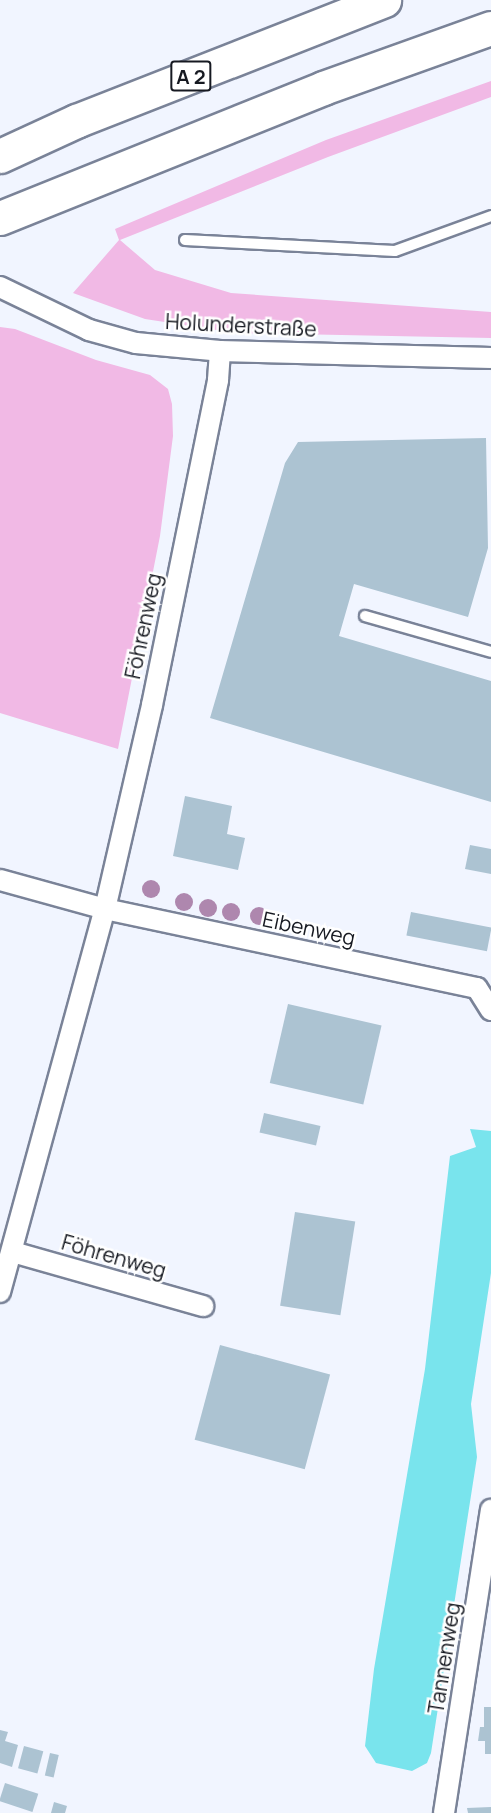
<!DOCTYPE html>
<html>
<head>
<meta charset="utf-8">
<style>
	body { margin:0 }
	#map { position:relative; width:491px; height:1813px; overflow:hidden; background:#f1f5ff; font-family:Manrope,sans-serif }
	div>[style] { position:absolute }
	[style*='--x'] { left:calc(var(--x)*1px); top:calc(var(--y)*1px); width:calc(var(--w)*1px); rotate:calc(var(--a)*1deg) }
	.green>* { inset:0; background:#f1b9e5 }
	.water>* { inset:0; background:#79e4ed }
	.building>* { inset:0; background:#acc3d2; transform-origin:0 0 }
	.roads { filter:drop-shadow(2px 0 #7a8398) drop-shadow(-2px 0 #7a8398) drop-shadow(0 2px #7a8398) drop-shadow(0 -2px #7a8398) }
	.lane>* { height:10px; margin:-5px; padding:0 5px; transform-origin:5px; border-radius:5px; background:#fff }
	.street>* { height:20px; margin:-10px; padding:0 10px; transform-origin:10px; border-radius:10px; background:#fff }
	.highway>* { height:33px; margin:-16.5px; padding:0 16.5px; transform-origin:16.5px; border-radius:16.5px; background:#fff }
	.trees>* { width:18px; height:18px; margin:-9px; border-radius:50%; background:#ae87ae }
	span { translate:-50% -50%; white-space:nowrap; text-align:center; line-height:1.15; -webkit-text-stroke:5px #fff; paint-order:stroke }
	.shield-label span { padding:2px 4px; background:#fff; border:2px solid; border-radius:4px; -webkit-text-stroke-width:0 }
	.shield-label { font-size:20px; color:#161921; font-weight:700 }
	.street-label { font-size:21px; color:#161921 }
</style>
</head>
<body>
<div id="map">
	<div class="green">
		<i style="clip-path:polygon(491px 81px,491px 97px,328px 157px,120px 240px,155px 270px,231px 293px,491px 312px,491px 338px,236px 333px,145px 319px,73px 293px,119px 240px,115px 229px,326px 140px)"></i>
		<i style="clip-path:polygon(0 327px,15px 329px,96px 360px,150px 375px,168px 389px,172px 404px,173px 436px,160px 536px,118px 749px,0 713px)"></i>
	</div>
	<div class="water">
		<i style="clip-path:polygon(470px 1129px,491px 1131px,491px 1273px,471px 1404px,477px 1457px,431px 1753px,427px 1763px,412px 1771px,376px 1763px,365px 1746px,374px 1669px,425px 1369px,450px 1156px,476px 1147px)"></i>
	</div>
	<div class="building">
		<i style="clip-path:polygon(486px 438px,488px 548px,468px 617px,354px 584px,339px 636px,491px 681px,491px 802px,210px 718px,285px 463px,298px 442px)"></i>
		<i style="clip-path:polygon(185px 796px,232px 806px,227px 834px,245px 838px,238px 870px,173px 856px)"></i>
		<i style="clip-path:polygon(470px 845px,491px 849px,491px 874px,465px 869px)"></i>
		<i style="left:411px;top:912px;width:82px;height:24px;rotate:11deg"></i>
		<i style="left:288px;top:1004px;width:96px;height:81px;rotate:13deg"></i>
		<i style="left:264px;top:1113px;width:58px;height:20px;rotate:13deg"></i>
		<i style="left:295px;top:1212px;width:61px;height:95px;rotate:9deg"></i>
		<i style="left:220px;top:1345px;width:114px;height:98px;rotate:15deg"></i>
		<i style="clip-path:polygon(484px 1707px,491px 1707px,491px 1754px,485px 1754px,485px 1741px,478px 1741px,480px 1727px,484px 1727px)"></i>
		<i style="clip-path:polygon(0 1730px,8px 1732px,5px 1741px,18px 1745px,12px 1767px,0 1763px)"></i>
		<i style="left:24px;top:1746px;width:20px;height:23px;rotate:15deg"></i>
		<i style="left:50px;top:1753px;width:9px;height:23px;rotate:13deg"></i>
		<i style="left:5px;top:1783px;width:35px;height:19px;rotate:18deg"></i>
		<i style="clip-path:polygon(54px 1802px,67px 1806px,65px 1813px,51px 1813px)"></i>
		<i style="clip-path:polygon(491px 1807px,491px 1813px,468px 1813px,467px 1808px)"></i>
	</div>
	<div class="roads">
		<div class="lane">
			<i style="--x:185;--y:240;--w:210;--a:3"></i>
			<i style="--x:395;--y:251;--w:102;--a:-20"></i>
			<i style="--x:365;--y:616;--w:131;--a:15.9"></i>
		</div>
		<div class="street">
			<i style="--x:0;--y:287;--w:99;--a:25.8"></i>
			<i style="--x:89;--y:330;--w:49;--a:15.5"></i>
			<i style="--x:136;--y:343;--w:84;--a:5.4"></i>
			<i style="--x:220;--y:351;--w:271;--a:1.5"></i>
			<i style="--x:0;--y:880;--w:109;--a:15.4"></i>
			<i style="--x:105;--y:909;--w:380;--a:12"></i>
			<i style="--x:477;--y:988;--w:26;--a:58"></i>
			<i style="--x:13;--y:1252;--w:198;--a:15.9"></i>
			<i style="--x:0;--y:1292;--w:397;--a:-74.7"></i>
			<i style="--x:105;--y:909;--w:209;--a:-77"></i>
			<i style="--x:152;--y:705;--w:332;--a:-78.5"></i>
			<i style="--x:218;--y:380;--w:29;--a:-86"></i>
			<i style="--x:444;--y:1813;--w:307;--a:-81.2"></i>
		</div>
		<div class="highway">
			<i style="--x:0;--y:156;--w:84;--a:-24.7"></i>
			<i style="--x:76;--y:121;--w:331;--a:-21.4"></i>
			<i style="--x:0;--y:218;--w:348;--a:-21.9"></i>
			<i style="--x:323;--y:88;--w:178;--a:-19.7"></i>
		</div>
	</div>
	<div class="trees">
		<i style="left:151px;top:889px"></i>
		<i style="left:184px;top:902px"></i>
		<i style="left:208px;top:908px"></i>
		<i style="left:231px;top:912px"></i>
		<i style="left:259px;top:916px"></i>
	</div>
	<div class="shield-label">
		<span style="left:191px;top:76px">A 2</span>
	</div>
	<div class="street-label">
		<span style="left:241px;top:325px;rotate:3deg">Holunderstraße</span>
		<span style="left:143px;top:626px;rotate:-78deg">Föhrenweg</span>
		<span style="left:309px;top:928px;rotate:12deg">Eibenweg</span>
		<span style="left:114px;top:1256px;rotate:16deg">Föhrenweg</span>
		<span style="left:444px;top:1658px;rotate:-81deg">Tannenweg</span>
	</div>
</div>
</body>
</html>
